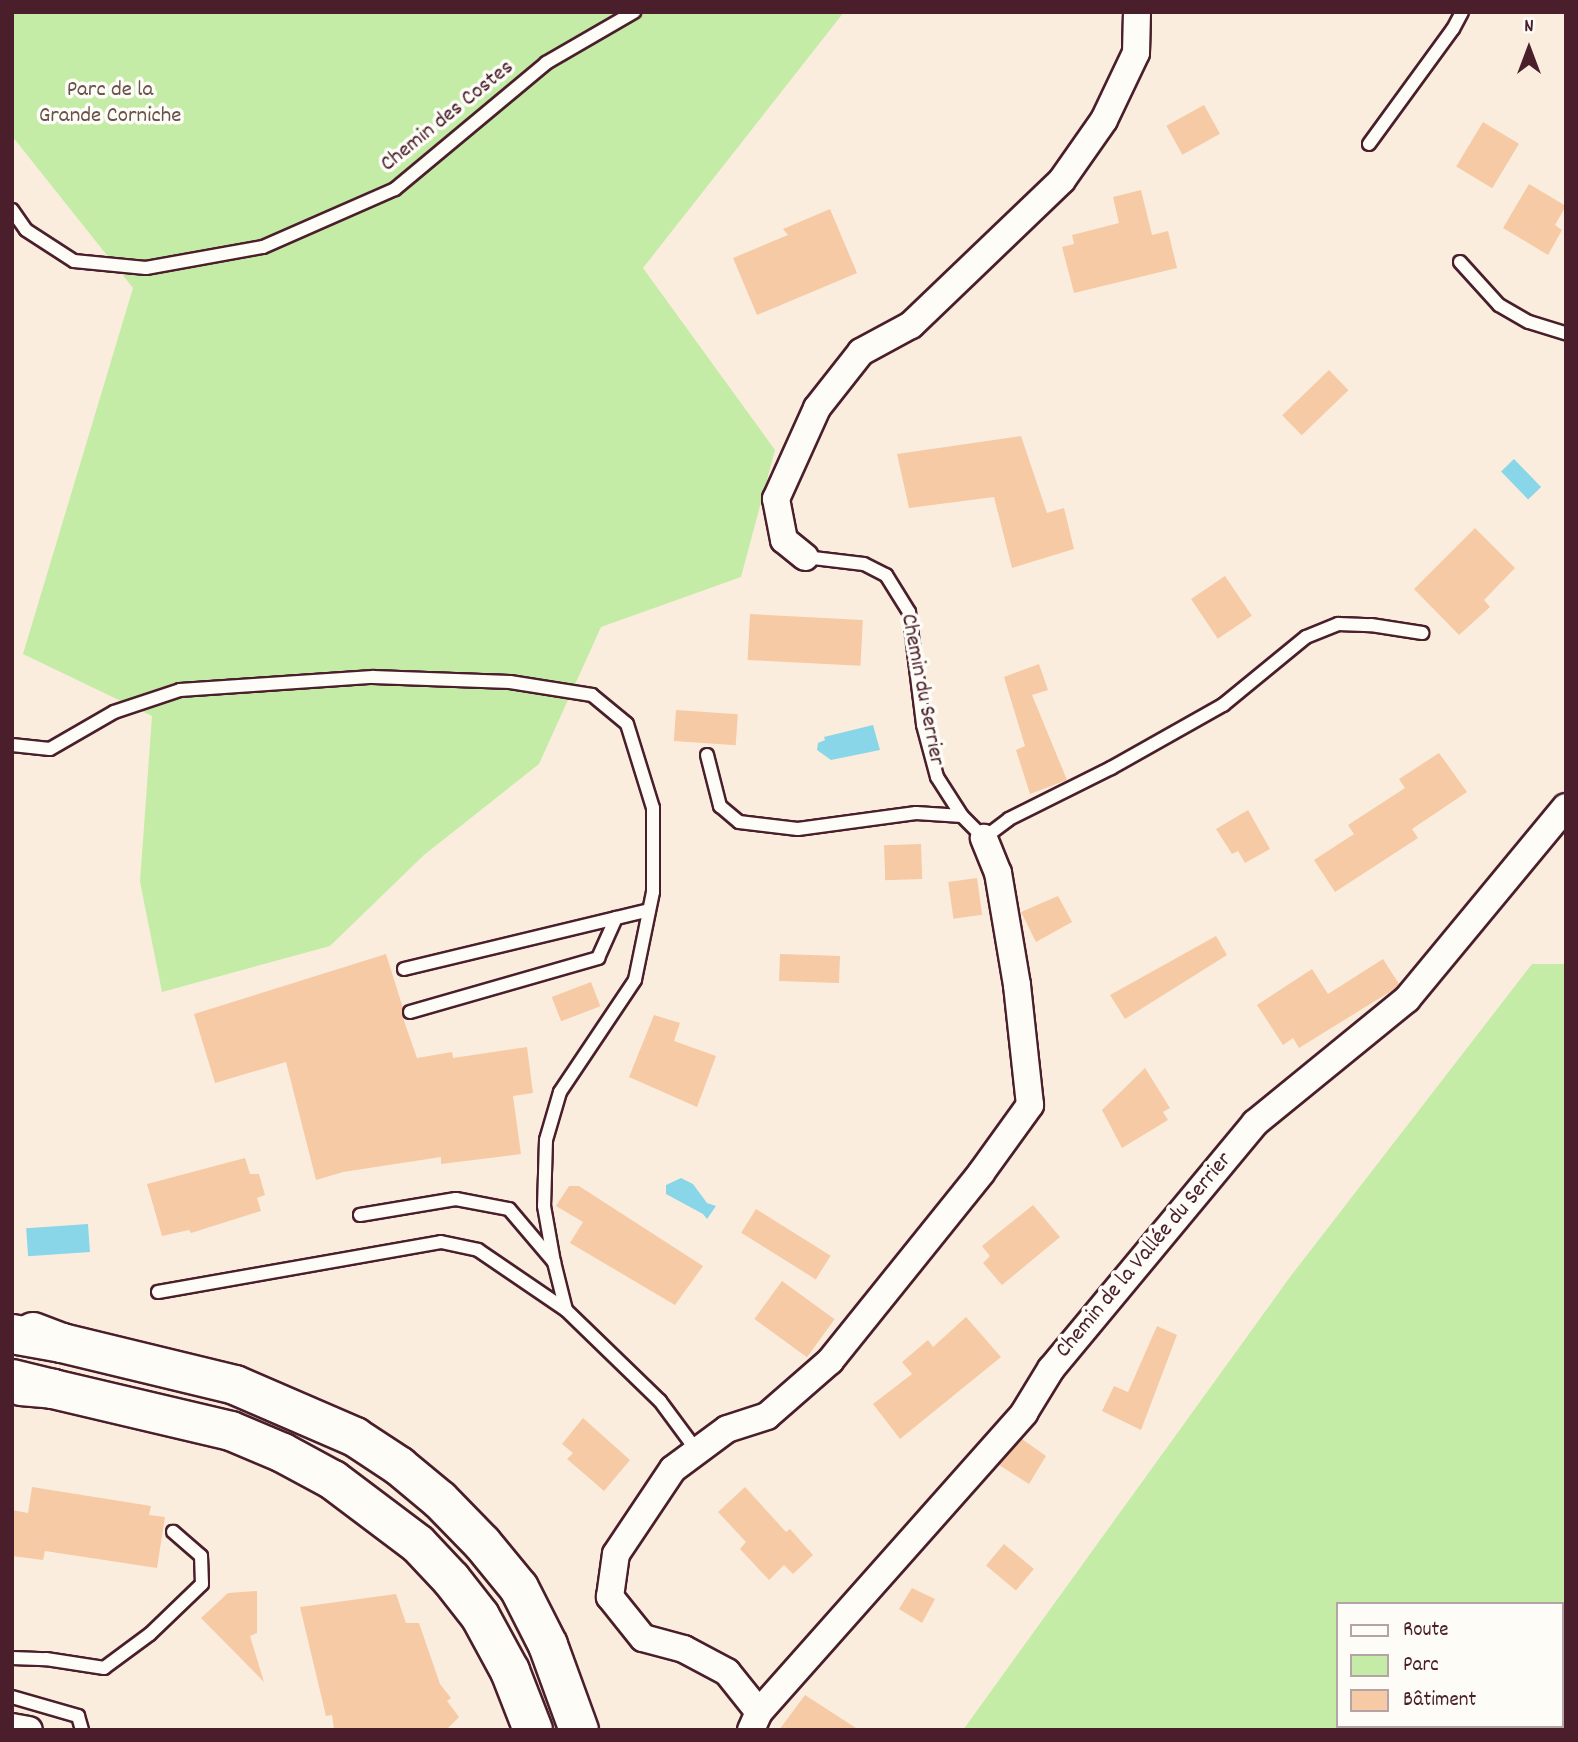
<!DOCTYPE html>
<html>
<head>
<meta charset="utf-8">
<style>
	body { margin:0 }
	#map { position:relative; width:1578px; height:1742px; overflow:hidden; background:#fbedde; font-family:Dekko,sans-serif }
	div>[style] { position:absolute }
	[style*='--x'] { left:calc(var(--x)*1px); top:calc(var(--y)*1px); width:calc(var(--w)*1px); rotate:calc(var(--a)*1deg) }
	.green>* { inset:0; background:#c4eca7 }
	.water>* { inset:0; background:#89d6e8; transform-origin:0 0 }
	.building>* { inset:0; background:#f6caa5; transform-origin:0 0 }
	.roads { filter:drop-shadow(2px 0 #4a1f2b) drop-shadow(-2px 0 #4a1f2b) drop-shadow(0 2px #4a1f2b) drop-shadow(0 -2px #4a1f2b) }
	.lane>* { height:12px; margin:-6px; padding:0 6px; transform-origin:6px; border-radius:6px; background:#fdfcf7 }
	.street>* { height:26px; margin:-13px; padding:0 13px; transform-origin:13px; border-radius:13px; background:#fdfcf7 }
	.primary>* { height:38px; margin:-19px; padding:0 19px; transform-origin:19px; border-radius:19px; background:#fdfcf7 }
	.highway>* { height:38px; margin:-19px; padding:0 19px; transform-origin:19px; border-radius:19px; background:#fdfcf7 }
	span { translate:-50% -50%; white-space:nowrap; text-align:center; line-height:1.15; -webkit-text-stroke:7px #fdfcf7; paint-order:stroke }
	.park-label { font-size:23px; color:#68524a }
	.street-label { font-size:23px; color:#4a1f2b }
	.frame { position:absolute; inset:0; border:14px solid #4a1f2b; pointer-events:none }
	.legend { position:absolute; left:1336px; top:1602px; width:228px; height:126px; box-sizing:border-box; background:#fdfcf7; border:2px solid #b5a4a5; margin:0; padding:9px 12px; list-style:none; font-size:21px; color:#4a1f2b }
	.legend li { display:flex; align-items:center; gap:14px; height:35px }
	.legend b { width:35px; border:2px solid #b5a4a5 }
	.north { position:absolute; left:1494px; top:14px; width:70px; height:70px; -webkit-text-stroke:5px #fdfcf7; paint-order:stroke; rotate:0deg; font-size:19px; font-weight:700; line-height:28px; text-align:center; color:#4a1f2b }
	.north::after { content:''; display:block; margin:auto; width:24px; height:32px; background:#4a1f2b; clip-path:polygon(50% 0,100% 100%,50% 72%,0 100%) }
</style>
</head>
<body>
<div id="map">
	<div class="green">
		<i style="clip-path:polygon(12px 12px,844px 12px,643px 268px,775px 450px,741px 577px,601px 627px,539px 764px,424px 855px,330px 946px,162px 992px,140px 882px,152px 716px,23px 654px,133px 288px,12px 136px)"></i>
		<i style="clip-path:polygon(evenodd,1532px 964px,1566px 964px,1566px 1730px,963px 1730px,1290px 1277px,1532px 964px,1338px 1604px,1562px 1604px,1562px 1726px,1338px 1726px,1338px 1604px)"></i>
	</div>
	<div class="water">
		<i style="left:1514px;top:459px;width:39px;height:18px;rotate:46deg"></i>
		<i style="clip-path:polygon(873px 725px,880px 750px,831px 760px,817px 750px,818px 743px,825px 740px,824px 737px)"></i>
		<i style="clip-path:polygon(681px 1178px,693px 1184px,707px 1203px,716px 1206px,707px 1219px,703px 1214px,666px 1194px,666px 1185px)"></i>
		<i style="left:88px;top:1224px;width:28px;height:62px;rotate:86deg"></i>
	</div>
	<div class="building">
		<i style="left:1204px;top:105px;width:33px;height:43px;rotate:61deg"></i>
		<i style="left:1483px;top:122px;width:42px;height:52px;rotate:31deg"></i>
		<i style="clip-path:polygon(1529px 184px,1566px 206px,1555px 225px,1562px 230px,1548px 255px,1503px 228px)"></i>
		<i style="clip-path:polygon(1141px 190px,1152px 235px,1168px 231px,1177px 268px,1074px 293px,1062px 247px,1074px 244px,1072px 235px,1119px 223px,1113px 197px)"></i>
		<i style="clip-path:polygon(830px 209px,857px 273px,757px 315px,733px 258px,788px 235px,783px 229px)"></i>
		<i style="left:1329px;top:370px;width:28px;height:65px;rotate:46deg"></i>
		<i style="clip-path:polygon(1021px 436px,1047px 513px,1064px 508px,1074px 549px,1012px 568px,994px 497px,909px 508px,897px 454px)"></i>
		<i style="clip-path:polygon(1475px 528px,1515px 568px,1484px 600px,1490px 607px,1459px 635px,1414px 589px)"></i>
		<i style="left:1225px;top:576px;width:48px;height:41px;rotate:56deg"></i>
		<i style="left:750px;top:614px;width:113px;height:46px;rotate:3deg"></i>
		<i style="clip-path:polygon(1039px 664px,1048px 690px,1032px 695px,1067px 780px,1030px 794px,1016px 750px,1025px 746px,1004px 677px)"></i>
		<i style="left:676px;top:710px;width:62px;height:31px;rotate:4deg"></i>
		<i style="clip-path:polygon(1439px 753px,1467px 792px,1412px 829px,1418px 838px,1335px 892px,1314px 860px,1354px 834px,1348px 825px,1405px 788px,1399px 779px)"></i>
		<i style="clip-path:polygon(1248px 810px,1270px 849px,1245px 863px,1238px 851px,1232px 854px,1216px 829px)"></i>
		<i style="left:921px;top:844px;width:35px;height:37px;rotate:88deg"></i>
		<i style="left:977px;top:878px;width:37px;height:29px;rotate:82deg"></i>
		<i style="clip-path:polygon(1058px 896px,1072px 922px,1036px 942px,1021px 912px)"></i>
		<i style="clip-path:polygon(1216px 936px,1227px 955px,1125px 1019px,1110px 995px)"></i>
		<i style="clip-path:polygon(386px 954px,403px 1008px,402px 1015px,417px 1058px,452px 1052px,453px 1058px,527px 1047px,533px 1093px,513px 1096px,521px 1154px,441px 1164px,441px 1157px,343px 1172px,316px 1180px,286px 1062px,215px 1083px,194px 1014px)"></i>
		<i style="left:780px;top:954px;width:60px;height:27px;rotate:2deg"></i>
		<i style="clip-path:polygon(1383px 959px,1399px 984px,1396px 988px,1299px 1048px,1293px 1038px,1283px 1045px,1257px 1005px,1312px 969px,1328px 994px)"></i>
		<i style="left:591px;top:982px;width:26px;height:42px;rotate:69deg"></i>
		<i style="clip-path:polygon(654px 1015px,680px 1023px,674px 1041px,716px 1056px,697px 1107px,629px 1077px)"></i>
		<i style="clip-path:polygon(1145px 1068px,1170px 1108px,1163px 1112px,1168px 1120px,1122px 1148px,1102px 1110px)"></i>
		<i style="clip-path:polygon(245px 1158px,250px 1174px,259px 1174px,265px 1195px,257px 1198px,261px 1211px,191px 1233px,189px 1230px,162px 1236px,147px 1184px)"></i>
		<i style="clip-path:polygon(569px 1186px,579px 1186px,703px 1266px,675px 1305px,570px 1243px,583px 1222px,556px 1206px)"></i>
		<i style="clip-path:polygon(1033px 1205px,1060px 1237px,1002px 1285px,983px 1263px,990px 1256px,982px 1246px)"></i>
		<i style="left:756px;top:1209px;width:88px;height:28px;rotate:32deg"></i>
		<i style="left:782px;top:1281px;width:65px;height:47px;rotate:36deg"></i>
		<i style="clip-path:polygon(966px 1317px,1001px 1357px,900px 1439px,873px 1404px,912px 1374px,902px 1362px,928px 1340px,933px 1347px)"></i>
		<i style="clip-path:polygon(1157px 1326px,1177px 1335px,1141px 1430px,1102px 1411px,1114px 1386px,1128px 1392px)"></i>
		<i style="clip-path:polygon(583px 1418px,630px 1460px,604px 1491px,567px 1459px,573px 1453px,562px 1444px)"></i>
		<i style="clip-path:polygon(1022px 1439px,1046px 1456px,1029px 1484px,999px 1465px)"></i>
		<i style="clip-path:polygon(32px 1487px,151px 1506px,149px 1515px,165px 1517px,157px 1568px,45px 1551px,43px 1560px,12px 1556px,12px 1510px,28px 1513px)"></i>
		<i style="clip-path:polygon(745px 1487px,786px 1532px,790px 1529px,813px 1555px,793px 1574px,784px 1565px,769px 1580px,740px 1549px,746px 1542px,718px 1512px)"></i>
		<i style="left:1004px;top:1544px;width:39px;height:28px;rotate:40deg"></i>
		<i style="clip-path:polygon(912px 1588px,935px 1599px,922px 1623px,899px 1609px)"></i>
		<i style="clip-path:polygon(257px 1591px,257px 1633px,250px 1636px,264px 1682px,201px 1618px,228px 1593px)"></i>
		<i style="clip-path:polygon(396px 1594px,406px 1623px,419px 1623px,440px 1684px,451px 1698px,447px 1701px,459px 1717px,446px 1730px,334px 1730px,332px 1715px,326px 1716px,300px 1607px)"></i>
		<i style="clip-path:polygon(805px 1695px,859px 1730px,779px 1730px)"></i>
	</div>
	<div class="roads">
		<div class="lane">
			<i style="--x:1369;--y:144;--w:142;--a:-53.9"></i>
			<i style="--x:1453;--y:29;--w:19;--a:-62"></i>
			<i style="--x:12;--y:210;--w:24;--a:55"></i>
			<i style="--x:26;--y:230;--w:57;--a:32.9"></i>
			<i style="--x:74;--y:261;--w:72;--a:5.6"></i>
			<i style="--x:146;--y:268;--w:119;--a:-10.2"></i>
			<i style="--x:263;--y:247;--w:144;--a:-23.7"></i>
			<i style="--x:395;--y:189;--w:197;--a:-39.8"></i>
			<i style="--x:546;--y:63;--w:102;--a:-30.1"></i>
			<i style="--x:1460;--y:262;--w:58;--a:47.8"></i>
			<i style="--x:1499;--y:305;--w:34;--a:30"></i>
			<i style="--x:1529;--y:322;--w:39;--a:17"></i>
			<i style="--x:805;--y:557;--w:59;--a:6.8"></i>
			<i style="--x:864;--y:564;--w:25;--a:27"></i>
			<i style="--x:886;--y:575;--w:44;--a:58.1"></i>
			<i style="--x:909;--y:612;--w:114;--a:82.9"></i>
			<i style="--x:923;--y:725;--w:54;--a:74.9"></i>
			<i style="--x:937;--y:777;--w:46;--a:57.3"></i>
			<i style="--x:962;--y:816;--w:31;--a:45"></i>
			<i style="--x:984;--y:838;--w:31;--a:-37"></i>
			<i style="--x:1009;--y:819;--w:114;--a:-26.6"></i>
			<i style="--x:1111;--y:768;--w:129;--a:-29.4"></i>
			<i style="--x:1223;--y:705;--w:107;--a:-39.3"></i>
			<i style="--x:1306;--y:637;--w:35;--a:-22"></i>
			<i style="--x:1338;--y:624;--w:33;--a:2"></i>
			<i style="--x:1371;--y:625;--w:52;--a:8.9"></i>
			<i style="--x:12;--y:745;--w:38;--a:6"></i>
			<i style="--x:50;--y:749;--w:74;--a:-30"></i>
			<i style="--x:114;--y:712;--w:70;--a:-18.4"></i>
			<i style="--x:180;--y:690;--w:193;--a:-3.9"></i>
			<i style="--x:373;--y:677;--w:137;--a:2.1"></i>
			<i style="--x:510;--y:682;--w:83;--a:9"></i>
			<i style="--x:592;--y:695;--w:45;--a:39.6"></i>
			<i style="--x:627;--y:724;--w:88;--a:72.8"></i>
			<i style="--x:653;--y:808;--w:84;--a:90"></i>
			<i style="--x:653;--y:892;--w:90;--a:101.6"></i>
			<i style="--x:635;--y:980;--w:135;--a:123.8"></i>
			<i style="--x:560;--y:1092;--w:50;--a:106.3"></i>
			<i style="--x:546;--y:1140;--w:66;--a:91.7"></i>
			<i style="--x:544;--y:1206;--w:57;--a:79.9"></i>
			<i style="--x:707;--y:755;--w:53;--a:75.7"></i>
			<i style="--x:720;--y:806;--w:25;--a:40"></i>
			<i style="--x:739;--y:822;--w:59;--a:6.8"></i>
			<i style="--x:798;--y:829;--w:119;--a:-7.7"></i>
			<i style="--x:916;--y:813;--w:46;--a:3.7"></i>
			<i style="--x:404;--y:969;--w:252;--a:-13.5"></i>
			<i style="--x:410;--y:1012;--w:196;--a:-16"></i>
			<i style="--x:598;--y:958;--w:44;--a:-65.8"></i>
			<i style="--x:360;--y:1215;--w:97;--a:-9.5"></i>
			<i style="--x:456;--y:1199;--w:54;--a:10.7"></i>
			<i style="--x:509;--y:1209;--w:70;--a:49.7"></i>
			<i style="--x:554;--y:1262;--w:49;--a:76"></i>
			<i style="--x:158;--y:1292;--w:287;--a:-10"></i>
			<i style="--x:441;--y:1242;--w:38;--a:12"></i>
			<i style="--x:478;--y:1250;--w:107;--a:34.3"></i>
			<i style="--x:566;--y:1310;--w:131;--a:44.1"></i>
			<i style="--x:660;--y:1401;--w:62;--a:53.5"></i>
			<i style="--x:12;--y:1658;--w:34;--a:2"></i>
			<i style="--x:46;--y:1659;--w:59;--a:8.8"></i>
			<i style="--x:104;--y:1668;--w:57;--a:-36.5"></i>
			<i style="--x:150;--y:1634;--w:72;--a:-43.9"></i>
			<i style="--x:202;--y:1584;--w:28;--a:-92"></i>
			<i style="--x:201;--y:1556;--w:37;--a:-139"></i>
			<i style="--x:12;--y:1697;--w:69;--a:16.1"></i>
			<i style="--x:78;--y:1716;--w:15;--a:74"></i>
		</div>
		<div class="street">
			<i style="--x:805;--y:557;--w:27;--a:-141"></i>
			<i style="--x:784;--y:540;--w:42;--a:-101"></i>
			<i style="--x:776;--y:499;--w:100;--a:-65.7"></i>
			<i style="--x:817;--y:408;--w:71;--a:-51.8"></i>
			<i style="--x:861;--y:352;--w:57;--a:-28.4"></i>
			<i style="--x:911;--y:325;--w:209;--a:-43.8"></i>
			<i style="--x:1062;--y:180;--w:73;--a:-55"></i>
			<i style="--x:1104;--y:120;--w:74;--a:-64.5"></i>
			<i style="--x:1136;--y:53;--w:41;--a:-88.6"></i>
			<i style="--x:759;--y:1712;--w:51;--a:-128.7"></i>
			<i style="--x:727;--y:1672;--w:49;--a:-151.9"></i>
			<i style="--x:684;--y:1649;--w:42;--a:-165"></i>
			<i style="--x:643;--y:1638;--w:53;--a:-128.8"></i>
			<i style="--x:610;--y:1597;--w:43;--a:-82.1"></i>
			<i style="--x:616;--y:1554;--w:102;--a:-56.2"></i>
			<i style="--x:673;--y:1469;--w:67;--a:-36.5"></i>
			<i style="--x:727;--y:1429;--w:42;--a:-18"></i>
			<i style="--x:767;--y:1416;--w:84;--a:-41.1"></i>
			<i style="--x:830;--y:1361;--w:241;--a:-51.2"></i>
			<i style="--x:981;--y:1173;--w:84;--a:-54.2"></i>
			<i style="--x:1030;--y:1105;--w:121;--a:-96.2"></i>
			<i style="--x:1017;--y:985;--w:114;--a:-99.6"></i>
			<i style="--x:998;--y:873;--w:38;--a:-112"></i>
			<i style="--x:12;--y:1727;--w:17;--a:10"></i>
			<i style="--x:751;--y:1730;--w:20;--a:-66"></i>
			<i style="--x:759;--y:1712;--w:400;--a:-48.4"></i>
			<i style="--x:1024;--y:1413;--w:52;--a:-58.5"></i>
			<i style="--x:1051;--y:1369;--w:320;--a:-50.3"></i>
			<i style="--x:1255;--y:1123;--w:196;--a:-39.2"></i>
			<i style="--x:1407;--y:999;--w:249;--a:-50.4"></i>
		</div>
		<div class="primary">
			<i style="--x:33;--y:1332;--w:31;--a:21"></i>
			<i style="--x:62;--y:1343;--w:178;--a:13.6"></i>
			<i style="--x:235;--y:1385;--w:131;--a:23.4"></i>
			<i style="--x:355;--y:1437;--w:53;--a:33.4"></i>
			<i style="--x:399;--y:1466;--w:53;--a:39.7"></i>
			<i style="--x:440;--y:1500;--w:60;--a:45.7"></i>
			<i style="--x:482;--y:1543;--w:58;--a:50.6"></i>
			<i style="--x:519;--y:1588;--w:64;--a:63"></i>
			<i style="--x:548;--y:1645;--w:90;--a:70"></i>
			<i style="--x:21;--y:1386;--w:32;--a:5"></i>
			<i style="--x:53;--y:1389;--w:183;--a:13.3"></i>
			<i style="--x:231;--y:1431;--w:56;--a:22.9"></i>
			<i style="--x:283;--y:1453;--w:57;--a:28.4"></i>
			<i style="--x:333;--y:1480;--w:106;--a:37"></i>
			<i style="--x:418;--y:1544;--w:48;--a:46.7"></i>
			<i style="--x:451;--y:1579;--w:47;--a:51.9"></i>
			<i style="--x:480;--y:1616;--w:63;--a:61.4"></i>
			<i style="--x:510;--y:1671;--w:63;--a:68.7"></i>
		</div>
		<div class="highway">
			<i style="--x:12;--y:1334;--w:51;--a:10.2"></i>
			<i style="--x:12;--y:1379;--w:42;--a:13.7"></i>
		</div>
	</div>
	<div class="park-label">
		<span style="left:110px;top:104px">Parc de la<br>Grande Corniche</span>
	</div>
	<div class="street-label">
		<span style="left:448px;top:117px;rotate:-39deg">Chemin des Costes</span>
		<span style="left:921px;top:690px;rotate:79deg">Chemin du Serrier</span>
		<span style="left:1145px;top:1256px;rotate:-50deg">Chemin de la Vallée du Serrier</span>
	</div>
	<div class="frame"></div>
	<ul class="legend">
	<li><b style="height:9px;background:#fdfcf7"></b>Route</li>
	<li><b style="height:19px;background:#c4eca7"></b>Parc</li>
	<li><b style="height:19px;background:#f6caa5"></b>Bâtiment</li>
	</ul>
	<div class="north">N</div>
</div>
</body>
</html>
